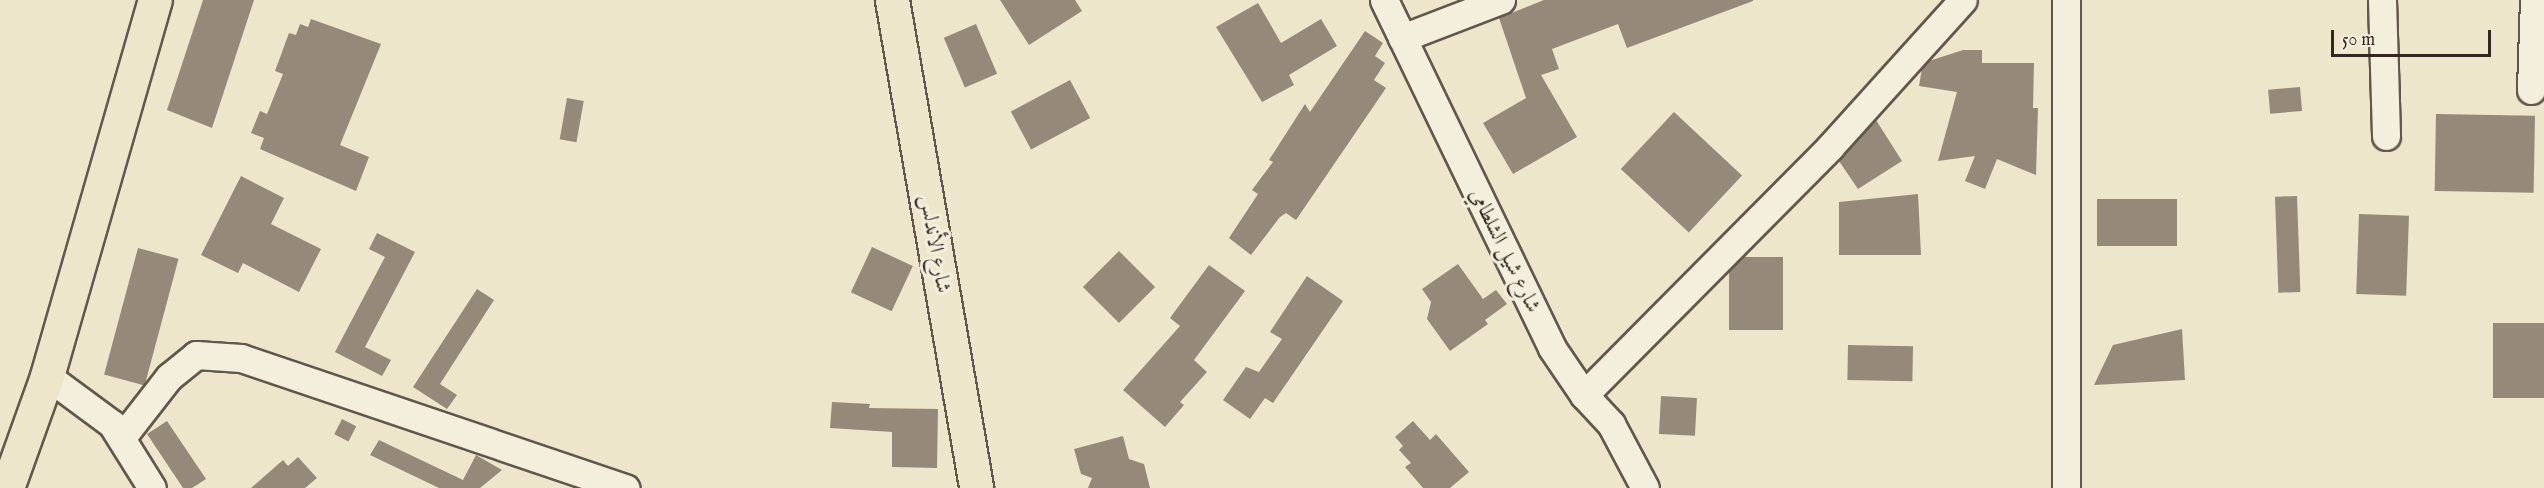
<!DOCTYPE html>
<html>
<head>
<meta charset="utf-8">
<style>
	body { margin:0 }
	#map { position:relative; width:2544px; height:488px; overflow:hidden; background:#eee6ca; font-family:"IM FELL English",Amiri,serif }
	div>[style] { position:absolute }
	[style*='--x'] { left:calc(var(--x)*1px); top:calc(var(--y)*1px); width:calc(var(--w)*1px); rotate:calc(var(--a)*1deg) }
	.building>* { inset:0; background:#958a79; transform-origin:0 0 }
	.roads { filter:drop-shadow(2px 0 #62574c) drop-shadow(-2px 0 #62574c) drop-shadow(0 2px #62574c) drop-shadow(0 -2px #62574c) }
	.minor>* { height:27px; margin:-13.5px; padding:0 13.5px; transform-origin:13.5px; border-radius:13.5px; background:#f4efdd }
	.major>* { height:33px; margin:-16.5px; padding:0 16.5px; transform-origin:16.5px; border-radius:16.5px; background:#eee6ca }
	span { translate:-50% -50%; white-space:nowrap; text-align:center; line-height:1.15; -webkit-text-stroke:6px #f4efdd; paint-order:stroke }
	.street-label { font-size:21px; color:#342722 }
	.scale { position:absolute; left:2331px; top:30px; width:160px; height:27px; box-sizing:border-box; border:3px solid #342722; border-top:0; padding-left:8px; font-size:18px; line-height:21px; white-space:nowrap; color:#342722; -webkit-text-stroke:4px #f4efdd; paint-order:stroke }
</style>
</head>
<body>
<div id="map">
	<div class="building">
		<i style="clip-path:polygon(203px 0,254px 0,212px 128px,167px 110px)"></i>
		<i style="clip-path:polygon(1000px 0,1075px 0,1082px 11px,1029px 45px)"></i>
		<i style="clip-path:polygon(1544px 0,1753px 0,1753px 1px,1627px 48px,1618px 24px,1552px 49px,1559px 69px,1541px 75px,1577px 137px,1513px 174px,1483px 123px,1526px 98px,1499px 18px)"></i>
		<i style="clip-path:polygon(1258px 3px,1281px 43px,1321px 19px,1337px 46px,1289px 75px,1294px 85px,1262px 102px,1216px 27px)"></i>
		<i style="clip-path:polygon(311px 19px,381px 44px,340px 145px,369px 157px,356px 191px,260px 149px,264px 138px,251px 133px,260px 111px,267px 114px,283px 74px,275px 71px,289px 33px,296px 35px,300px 24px,308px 27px)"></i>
		<i style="left:976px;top:24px;width:54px;height:35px;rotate:67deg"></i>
		<i style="clip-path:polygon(1365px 31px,1383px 43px,1375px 56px,1385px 63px,1374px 80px,1386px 88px,1296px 220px,1286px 213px,1280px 217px,1251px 255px,1229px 238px,1258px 194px,1252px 190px,1273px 162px,1269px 160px,1305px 104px,1310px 112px)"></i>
		<i style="clip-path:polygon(1963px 50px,1982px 50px,1982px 63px,2034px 63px,2033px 108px,2038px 108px,2036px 175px,1997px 159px,1985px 189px,1965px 181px,1975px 156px,1938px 161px,1957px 92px,1919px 86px,1922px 68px,1929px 61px)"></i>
		<i style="left:1070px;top:80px;width:43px;height:67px;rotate:62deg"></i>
		<i style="left:2300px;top:87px;width:24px;height:32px;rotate:85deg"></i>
		<i style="left:567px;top:98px;width:17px;height:42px;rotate:10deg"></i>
		<i style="left:1674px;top:112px;width:93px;height:78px;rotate:43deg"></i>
		<i style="left:2436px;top:114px;width:99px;height:77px;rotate:1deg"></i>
		<i style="clip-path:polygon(1876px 120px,1902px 161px,1858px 189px,1839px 161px)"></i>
		<i style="clip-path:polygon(241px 176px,284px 198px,271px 224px,321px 249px,299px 292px,243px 263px,238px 273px,201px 255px)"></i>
		<i style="clip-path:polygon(1918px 194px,1921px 255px,1839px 255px,1839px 202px)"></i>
		<i style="left:2297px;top:196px;width:96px;height:22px;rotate:88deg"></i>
		<i style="left:2097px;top:199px;width:80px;height:47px"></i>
		<i style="left:2359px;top:214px;width:50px;height:80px;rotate:2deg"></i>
		<i style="clip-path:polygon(377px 233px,415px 252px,365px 347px,391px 360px,382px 376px,335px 352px,385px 257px,369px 249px)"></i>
		<i style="left:872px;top:247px;width:45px;height:50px;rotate:25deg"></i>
		<i style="left:138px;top:248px;width:42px;height:131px;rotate:15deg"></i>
		<i style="left:1119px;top:251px;width:51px;height:51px;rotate:45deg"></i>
		<i style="clip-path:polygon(1743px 257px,1783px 257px,1783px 330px,1729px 330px,1729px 271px)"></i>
		<i style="clip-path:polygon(1458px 264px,1483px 299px,1496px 290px,1507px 304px,1485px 320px,1488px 324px,1450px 351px,1427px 319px,1431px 302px,1422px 289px)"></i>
		<i style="clip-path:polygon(1209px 265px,1245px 291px,1194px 360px,1207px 372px,1180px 402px,1184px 405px,1165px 427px,1123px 390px,1180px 326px,1170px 318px)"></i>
		<i style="clip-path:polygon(1307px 276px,1343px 301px,1273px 403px,1265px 398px,1250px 419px,1223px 400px,1246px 367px,1259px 372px,1282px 339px,1270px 332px)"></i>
		<i style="clip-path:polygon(477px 289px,494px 300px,440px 384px,457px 395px,447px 409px,413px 387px)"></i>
		<i style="left:2544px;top:323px;width:75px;height:51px;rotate:90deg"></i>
		<i style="clip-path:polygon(2182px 329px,2185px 380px,2094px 385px,2113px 345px)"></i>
		<i style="left:1848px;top:345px;width:65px;height:35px;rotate:1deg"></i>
		<i style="left:1661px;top:396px;width:36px;height:38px;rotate:3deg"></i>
		<i style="clip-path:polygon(832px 402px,870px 404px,869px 408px,938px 409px,937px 468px,892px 467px,892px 432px,830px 428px)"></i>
		<i style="left:342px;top:419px;width:16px;height:17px;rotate:27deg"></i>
		<i style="clip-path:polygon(167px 421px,206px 479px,192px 488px,183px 488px,147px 434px)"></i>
		<i style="clip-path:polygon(1413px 421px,1430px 440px,1436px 434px,1469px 472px,1450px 488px,1423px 488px,1405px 467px,1411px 463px,1399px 450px,1403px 446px,1395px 437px)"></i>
		<i style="clip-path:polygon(1123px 436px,1129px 459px,1144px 464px,1150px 488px,1088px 488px,1092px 478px,1081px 474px,1074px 449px)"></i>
		<i style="clip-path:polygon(379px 440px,463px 480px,476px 455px,502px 470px,480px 488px,439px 488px,370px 455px)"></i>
		<i style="clip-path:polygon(298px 457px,317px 478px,305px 488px,251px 488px,283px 460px,288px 466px)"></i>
	</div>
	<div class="roads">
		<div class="minor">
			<i style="--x:1384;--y:0;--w:386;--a:64.2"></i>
			<i style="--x:1552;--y:348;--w:57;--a:55.8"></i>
			<i style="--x:1584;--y:395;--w:40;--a:47"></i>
			<i style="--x:1611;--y:424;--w:72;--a:62"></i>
			<i style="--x:2066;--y:0;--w:488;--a:90"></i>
			<i style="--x:2382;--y:0;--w:136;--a:88.3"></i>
			<i style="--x:1402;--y:38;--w:106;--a:-21"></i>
			<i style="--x:2531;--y:90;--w:90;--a:-88.1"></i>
			<i style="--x:47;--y:376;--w:81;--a:36.4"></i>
			<i style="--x:112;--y:424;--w:75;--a:58"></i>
			<i style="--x:1584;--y:395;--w:349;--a:-45.2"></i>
			<i style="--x:1830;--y:147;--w:198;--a:-47.9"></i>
			<i style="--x:123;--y:436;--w:75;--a:-52.1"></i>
			<i style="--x:169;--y:377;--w:35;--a:-39"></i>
			<i style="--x:196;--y:355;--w:45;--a:3.8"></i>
			<i style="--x:241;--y:358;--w:406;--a:18.7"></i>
		</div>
		<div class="major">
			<i style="--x:892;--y:0;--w:495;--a:80.2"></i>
			<i style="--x:7;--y:488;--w:119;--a:-70.3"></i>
			<i style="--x:47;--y:376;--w:391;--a:-74"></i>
		</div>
	</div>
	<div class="street-label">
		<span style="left:934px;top:244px;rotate:80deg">شارع الأندلس</span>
		<span style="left:1504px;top:251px;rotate:64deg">شارع شيل الشلطامي</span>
	</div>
	<div class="scale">50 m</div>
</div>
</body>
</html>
